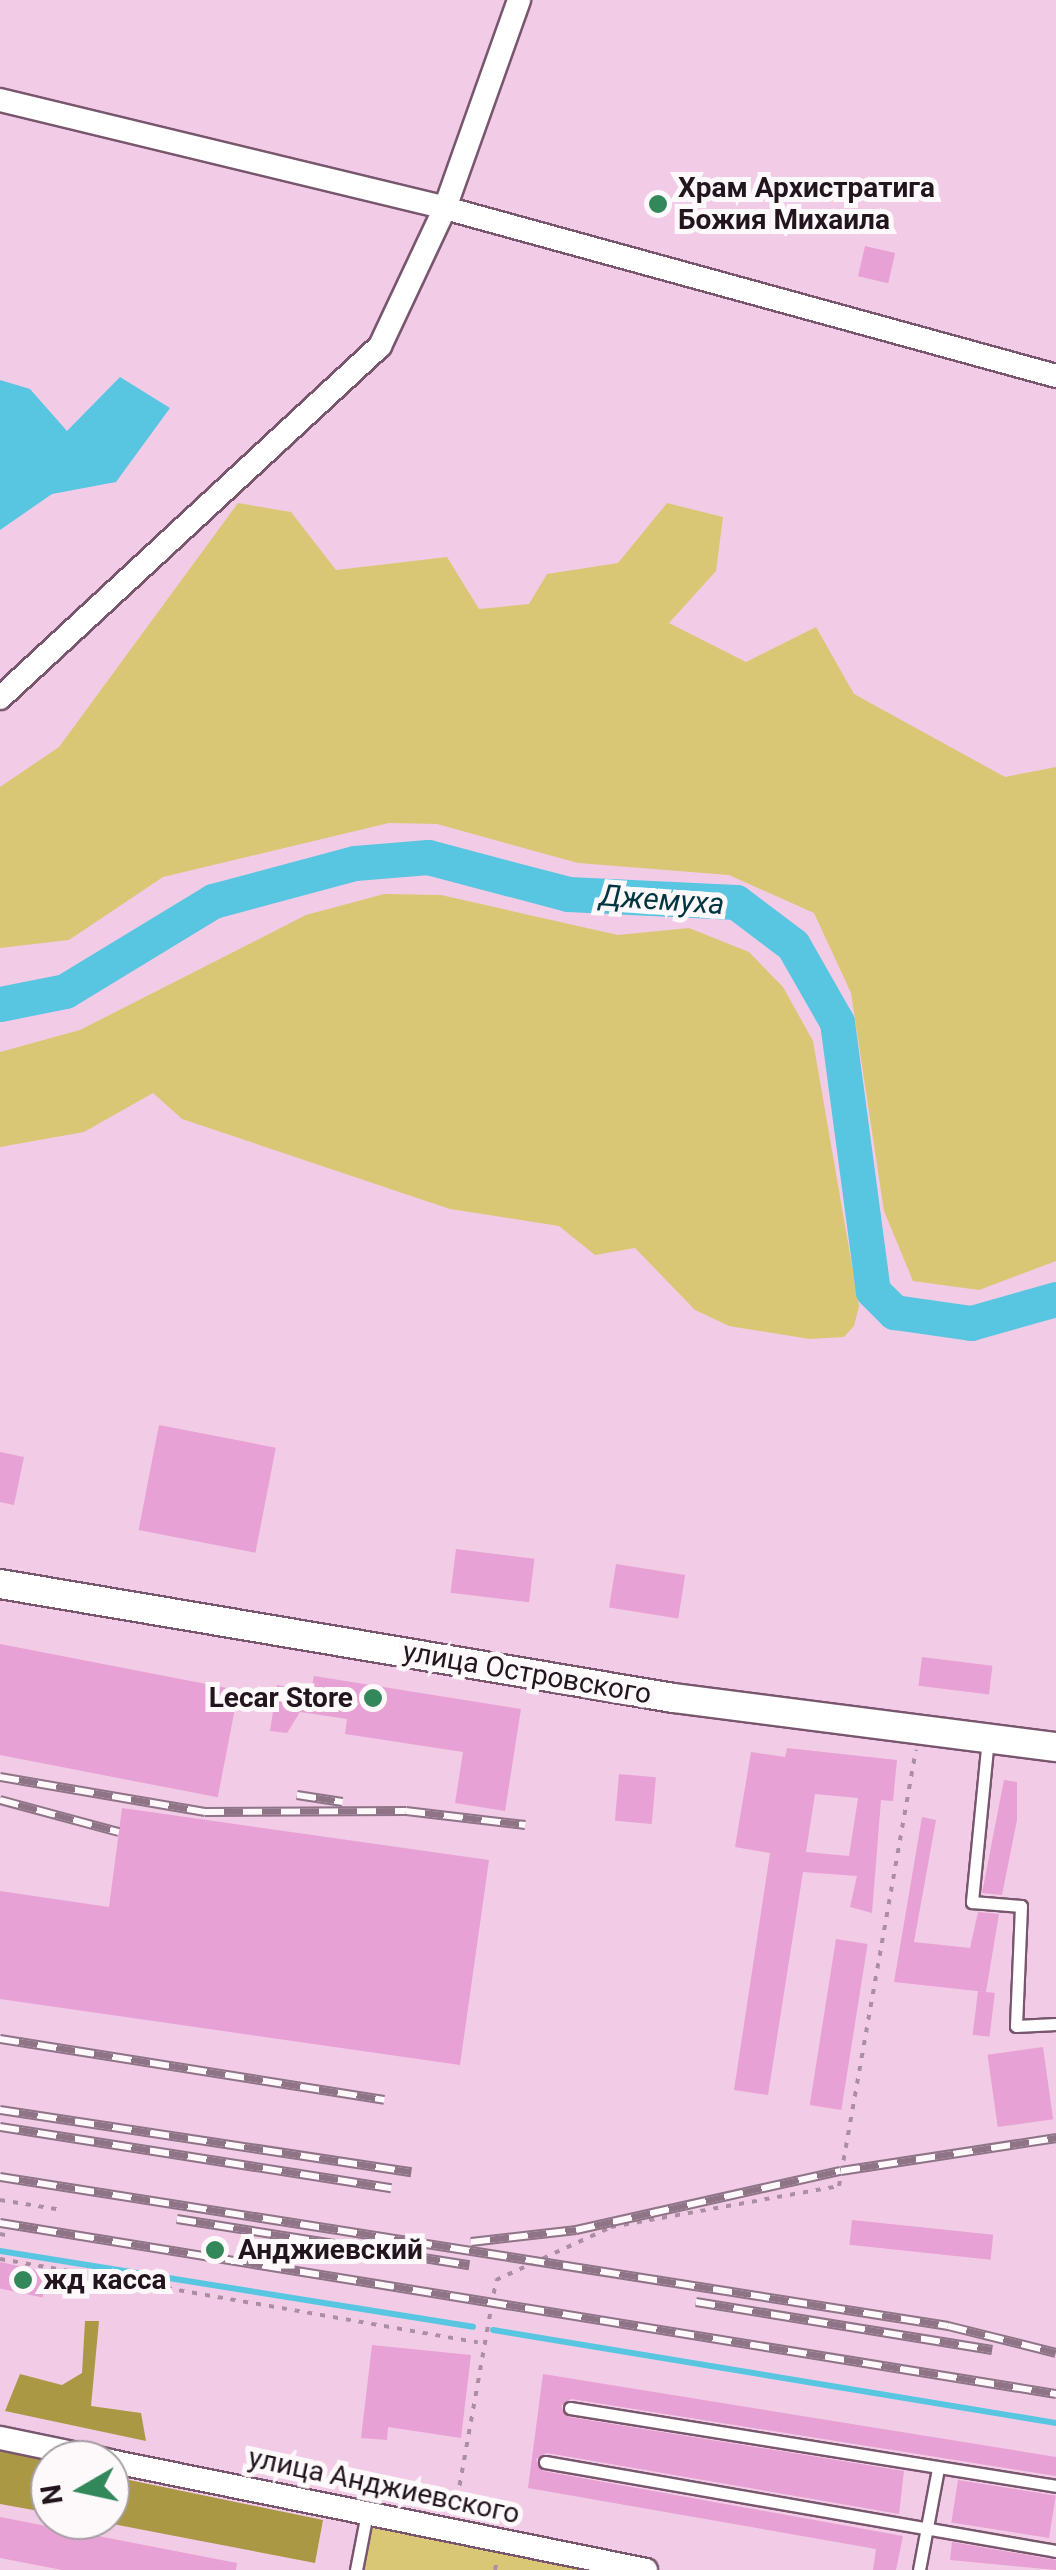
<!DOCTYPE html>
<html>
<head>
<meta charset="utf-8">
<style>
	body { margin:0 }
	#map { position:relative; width:1056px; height:2570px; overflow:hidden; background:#f2cce6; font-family:Roboto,sans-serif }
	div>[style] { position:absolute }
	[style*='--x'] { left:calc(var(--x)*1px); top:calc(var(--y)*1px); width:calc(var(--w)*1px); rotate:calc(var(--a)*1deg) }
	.green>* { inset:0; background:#d9c776 }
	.forest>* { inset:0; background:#aa9844 }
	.water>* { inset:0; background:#58c5e1 }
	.stream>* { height:6px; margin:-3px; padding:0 3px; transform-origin:3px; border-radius:3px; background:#58c5e1 }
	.river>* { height:35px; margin:-17.5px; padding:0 17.5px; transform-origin:17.5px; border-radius:17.5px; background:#58c5e1 }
	.building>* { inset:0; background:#e8a1d4; transform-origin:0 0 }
	.path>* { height:4px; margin-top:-2px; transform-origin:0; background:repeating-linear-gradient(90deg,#ac8ea3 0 5px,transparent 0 13px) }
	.roads { filter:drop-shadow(2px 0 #78576e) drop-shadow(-2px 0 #78576e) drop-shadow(0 2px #78576e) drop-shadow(0 -2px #78576e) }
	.service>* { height:11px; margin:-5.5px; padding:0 5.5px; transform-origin:5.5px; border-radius:5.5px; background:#fff }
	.minor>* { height:22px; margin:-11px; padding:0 11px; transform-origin:11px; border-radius:11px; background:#fff }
	.tertiary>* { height:28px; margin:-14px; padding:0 14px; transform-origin:14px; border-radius:14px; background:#fff }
	.rail>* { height:10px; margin-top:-5px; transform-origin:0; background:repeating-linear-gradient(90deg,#fdf9fb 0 19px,#8e7486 0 38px); box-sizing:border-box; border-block:2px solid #8e7486 }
	.dots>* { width:28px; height:28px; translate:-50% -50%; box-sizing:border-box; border:5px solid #fdf9fb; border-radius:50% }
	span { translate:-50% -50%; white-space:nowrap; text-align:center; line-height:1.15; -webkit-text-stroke:10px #fdf9fb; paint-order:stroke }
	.poi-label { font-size:28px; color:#22151e; font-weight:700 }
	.left { translate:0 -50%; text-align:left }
	.right { translate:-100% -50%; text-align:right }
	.street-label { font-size:28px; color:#22151e }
	.water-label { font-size:30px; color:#003641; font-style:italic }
	.north { position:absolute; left:30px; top:2440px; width:100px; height:100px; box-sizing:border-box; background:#fdf9fb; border:2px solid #a59ea3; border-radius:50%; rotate:261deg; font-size:28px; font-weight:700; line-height:40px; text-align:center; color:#22151e }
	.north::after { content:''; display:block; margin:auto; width:35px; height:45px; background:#32885b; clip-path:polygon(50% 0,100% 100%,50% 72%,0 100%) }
</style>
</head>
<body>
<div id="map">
	<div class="green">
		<i style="clip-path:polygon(238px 503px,291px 512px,336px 570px,447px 557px,479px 609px,529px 604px,547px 574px,618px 563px,667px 503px,723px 517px,716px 571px,669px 623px,746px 662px,816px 627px,854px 694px,1005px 777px,1056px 767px,1056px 1261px,979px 1290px,913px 1281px,884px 1211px,851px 993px,814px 913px,729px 875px,578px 863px,437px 824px,389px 823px,163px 877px,69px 940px,0 948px,0 787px,59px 747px)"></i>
		<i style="clip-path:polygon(384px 894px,441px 895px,618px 935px,689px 928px,749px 952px,783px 987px,813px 1041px,859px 1306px,854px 1326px,844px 1337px,809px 1339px,729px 1326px,695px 1310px,635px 1248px,595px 1255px,559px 1226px,450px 1209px,182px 1119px,153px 1093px,84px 1132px,0 1147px,0 1052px,80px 1030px,306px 915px)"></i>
		<i style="clip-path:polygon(365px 2526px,498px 2550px,604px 2570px,356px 2570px)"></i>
	</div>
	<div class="forest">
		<i style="clip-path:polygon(85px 2321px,99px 2321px,91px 2406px,141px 2413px,146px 2441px,5px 2411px,20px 2374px,62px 2385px,82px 2373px)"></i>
		<i style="clip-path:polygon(0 2450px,48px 2460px,50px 2513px,0 2504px)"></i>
		<i style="clip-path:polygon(110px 2476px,323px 2520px,315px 2563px,92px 2520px,110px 2520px)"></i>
	</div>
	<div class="water">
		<i style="clip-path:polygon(120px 377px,170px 408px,116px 482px,52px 494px,0 530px,0 380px,30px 389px,67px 431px)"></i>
	</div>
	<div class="stream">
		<i style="--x:0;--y:2251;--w:479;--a:9.1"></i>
		<i style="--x:493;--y:2330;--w:571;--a:9.38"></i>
	</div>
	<div class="river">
		<i style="--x:0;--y:1004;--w:66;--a:-11.3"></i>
		<i style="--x:65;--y:991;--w:173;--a:-31.3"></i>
		<i style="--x:213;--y:901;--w:147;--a:-15"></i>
		<i style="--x:355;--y:863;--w:73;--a:-4.7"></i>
		<i style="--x:428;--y:857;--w:145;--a:14.8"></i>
		<i style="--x:568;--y:894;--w:168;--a:2.7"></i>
		<i style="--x:736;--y:902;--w:71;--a:37"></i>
		<i style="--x:793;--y:945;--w:89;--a:60.3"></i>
		<i style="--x:837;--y:1022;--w:271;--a:82.4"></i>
		<i style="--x:873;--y:1291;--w:30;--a:45"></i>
		<i style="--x:894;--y:1312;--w:78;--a:8.1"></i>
		<i style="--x:971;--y:1323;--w:88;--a:-15.8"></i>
	</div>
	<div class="building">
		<i style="left:865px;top:246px;width:31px;height:31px;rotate:13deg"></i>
		<i style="left:159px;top:1425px;width:119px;height:107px;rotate:11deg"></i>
		<i style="clip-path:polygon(0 1452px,24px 1457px,14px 1505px,0 1502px)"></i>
		<i style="left:456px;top:1549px;width:79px;height:44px;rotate:7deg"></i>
		<i style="left:616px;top:1564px;width:70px;height:44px;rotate:9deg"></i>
		<i style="left:0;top:1644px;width:243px;height:109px;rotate:11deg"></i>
		<i style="left:922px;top:1657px;width:71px;height:29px;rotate:7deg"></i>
		<i style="clip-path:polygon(314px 1676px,521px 1709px,505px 1811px,455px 1803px,463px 1752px,345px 1734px,347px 1719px,300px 1712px,287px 1733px,270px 1731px,277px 1685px,311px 1691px)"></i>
		<i style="clip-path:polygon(evenodd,787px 1748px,897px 1760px,893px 1801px,881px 1800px,872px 1913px,850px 1907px,857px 1876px,803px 1872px,768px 2095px,734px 2090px,770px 1853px,735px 1847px,751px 1752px,785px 1757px,787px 1748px,815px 1794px,858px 1798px,849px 1856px,806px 1852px,815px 1794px)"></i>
		<i style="left:619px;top:1774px;width:37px;height:47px;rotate:5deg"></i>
		<i style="clip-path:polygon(1004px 1780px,1017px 1782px,1017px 1820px,1002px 1895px,982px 1893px)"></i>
		<i style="clip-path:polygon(122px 1808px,489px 1860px,460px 2065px,0 1999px,0 1891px,109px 1907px)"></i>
		<i style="clip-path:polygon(922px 1817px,936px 1820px,914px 1942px,970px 1948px,978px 1912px,999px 1914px,986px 1992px,894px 1982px)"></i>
		<i style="left:836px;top:1939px;width:32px;height:168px;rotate:9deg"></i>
		<i style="left:978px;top:1991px;width:17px;height:44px;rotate:7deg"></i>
		<i style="left:1043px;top:2047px;width:73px;height:56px;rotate:82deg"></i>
		<i style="left:852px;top:2220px;width:142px;height:25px;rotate:6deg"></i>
		<i style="left:0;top:2262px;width:49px;height:26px;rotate:12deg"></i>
		<i style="clip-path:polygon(372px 2345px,471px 2355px,461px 2438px,388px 2427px,387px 2440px,361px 2438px)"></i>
		<i style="clip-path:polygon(543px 2374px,1056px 2457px,1056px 2476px,571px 2399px,561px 2406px,569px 2417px,904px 2471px,899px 2514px,547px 2453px,536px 2459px,543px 2471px,903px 2536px,896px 2570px,873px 2570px,876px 2549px,528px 2488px)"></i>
		<i style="left:958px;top:2480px;width:99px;height:43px;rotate:9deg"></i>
		<i style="clip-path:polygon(0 2517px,237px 2563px,236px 2570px,62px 2570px,0 2558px)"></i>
		<i style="clip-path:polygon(952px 2542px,1056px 2560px,1056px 2570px,950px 2560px)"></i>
	</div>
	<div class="path">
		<i style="--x:0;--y:2200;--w:63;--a:9.2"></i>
		<i style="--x:0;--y:2234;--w:10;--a:11"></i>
		<i style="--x:0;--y:2259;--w:485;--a:9.9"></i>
		<i style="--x:455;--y:2511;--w:235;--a:-79.9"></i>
		<i style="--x:496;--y:2280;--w:127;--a:-24.7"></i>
		<i style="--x:611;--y:2227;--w:232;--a:-10.2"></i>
		<i style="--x:839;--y:2186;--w:443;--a:-80"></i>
		<i style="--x:495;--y:2570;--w:10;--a:-79"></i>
	</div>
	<div class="roads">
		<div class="service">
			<i style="--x:988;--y:1738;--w:165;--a:95.6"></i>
			<i style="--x:972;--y:1902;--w:49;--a:4.7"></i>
			<i style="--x:1021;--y:1906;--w:120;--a:92.4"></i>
			<i style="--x:1016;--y:2026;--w:40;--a:-2.9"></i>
			<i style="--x:570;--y:2408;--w:492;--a:9.1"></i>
			<i style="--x:545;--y:2462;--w:519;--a:9.88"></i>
			<i style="--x:356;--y:2570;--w:58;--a:-79.1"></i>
			<i style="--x:919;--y:2570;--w:104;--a:-79.4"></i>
		</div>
		<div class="minor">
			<i style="--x:0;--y:100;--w:458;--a:13.6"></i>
			<i style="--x:445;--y:208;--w:634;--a:15.37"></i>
			<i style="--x:0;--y:698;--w:518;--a:-42.81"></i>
			<i style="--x:380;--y:346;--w:153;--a:-64.8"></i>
			<i style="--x:445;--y:208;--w:221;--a:-70.4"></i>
			<i style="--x:0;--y:2438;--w:108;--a:11.7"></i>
			<i style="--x:110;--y:2461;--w:547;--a:11.49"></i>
		</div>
		<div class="tertiary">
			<i style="--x:0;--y:1584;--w:683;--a:9.61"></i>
			<i style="--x:673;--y:1698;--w:386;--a:7.3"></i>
		</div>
	</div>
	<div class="rail">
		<i style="--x:0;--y:1777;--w:208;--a:9.7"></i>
		<i style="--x:205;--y:1812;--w:201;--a:-0.3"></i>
		<i style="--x:406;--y:1811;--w:120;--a:6.7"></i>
		<i style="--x:297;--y:1795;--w:46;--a:8.8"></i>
		<i style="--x:0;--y:1800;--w:123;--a:15.1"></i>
		<i style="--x:0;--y:2039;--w:389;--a:9"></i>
		<i style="--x:0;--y:2110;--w:416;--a:8.6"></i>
		<i style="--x:0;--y:2127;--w:396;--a:8.9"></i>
		<i style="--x:0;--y:2177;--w:960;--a:8.93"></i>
		<i style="--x:948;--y:2326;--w:111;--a:14"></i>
		<i style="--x:177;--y:2219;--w:296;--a:9"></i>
		<i style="--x:0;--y:2223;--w:1070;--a:9.2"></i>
		<i style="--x:471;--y:2242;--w:106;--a:-6.5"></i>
		<i style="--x:576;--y:2230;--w:271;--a:-12.6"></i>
		<i style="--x:841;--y:2171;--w:218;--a:-8.7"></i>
		<i style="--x:696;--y:2302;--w:300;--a:9.2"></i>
	</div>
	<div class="dots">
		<i style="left:658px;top:204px;background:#32885b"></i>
		<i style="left:373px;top:1698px;background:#32885b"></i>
		<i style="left:215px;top:2250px;background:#32885b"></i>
		<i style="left:23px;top:2280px;background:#32885b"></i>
	</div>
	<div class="poi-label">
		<span class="left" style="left:678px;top:204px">Храм Архистратига<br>Божия Михаила</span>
		<span class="right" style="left:353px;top:1698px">Lecar Store</span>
		<span class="left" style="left:238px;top:2250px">Анджиевский</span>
		<span class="left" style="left:43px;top:2280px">жд касса</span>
	</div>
	<div class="street-label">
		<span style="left:527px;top:1673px;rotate:10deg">улица Островского</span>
		<span style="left:384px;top:2486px;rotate:12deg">улица Анджиевского</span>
	</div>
	<div class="water-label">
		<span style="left:662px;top:900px;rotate:4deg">Джемуха</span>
	</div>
	<div class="north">N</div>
</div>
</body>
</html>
